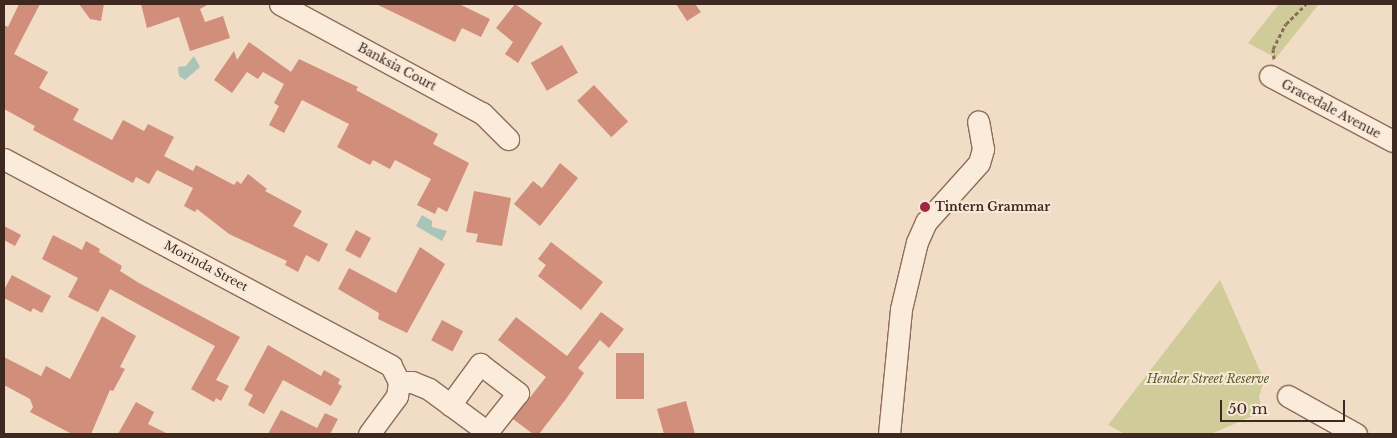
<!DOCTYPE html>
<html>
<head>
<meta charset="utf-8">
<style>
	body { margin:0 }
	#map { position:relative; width:1397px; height:438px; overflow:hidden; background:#f1dcc6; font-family:"Libre Baskerville",serif }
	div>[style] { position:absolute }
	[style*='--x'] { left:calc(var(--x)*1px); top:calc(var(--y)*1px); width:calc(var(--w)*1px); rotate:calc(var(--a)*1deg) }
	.green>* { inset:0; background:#d0cc99 }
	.water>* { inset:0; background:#a8c5b7 }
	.building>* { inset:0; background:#d18e7a; transform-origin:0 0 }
	.path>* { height:3px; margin-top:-1.5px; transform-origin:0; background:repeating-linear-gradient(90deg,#8e6c5a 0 4px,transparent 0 6.5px) }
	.roads { filter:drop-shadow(1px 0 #8e6c5a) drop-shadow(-1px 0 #8e6c5a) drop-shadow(0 1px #8e6c5a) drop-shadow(0 -1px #8e6c5a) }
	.minor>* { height:21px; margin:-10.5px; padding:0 10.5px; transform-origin:10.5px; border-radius:10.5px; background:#fbebdb }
	.dots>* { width:14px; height:14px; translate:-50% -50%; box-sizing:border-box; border:2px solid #f8e8d7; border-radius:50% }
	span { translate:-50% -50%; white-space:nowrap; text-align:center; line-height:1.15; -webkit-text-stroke:4px #f8e8d7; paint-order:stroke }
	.street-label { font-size:12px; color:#3e281f }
	.poi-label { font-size:12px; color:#3e281f; font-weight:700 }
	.left { translate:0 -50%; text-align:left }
	.park-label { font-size:12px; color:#585b24; font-style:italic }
	.frame { position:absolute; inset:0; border:5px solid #3e281f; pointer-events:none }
	.scale { position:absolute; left:1220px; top:400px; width:125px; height:22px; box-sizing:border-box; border:2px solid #3e281f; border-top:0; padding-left:6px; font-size:15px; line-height:18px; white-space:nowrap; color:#3e281f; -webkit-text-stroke:4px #f8e8d7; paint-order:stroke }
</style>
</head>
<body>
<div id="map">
	<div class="green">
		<i style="clip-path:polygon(1279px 4px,1319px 4px,1276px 58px,1248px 43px)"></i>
		<i style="clip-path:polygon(1220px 280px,1264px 380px,1259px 397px,1262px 412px,1211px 434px,1125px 434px,1108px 425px)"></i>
	</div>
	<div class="water">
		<i style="clip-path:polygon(194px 56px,200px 67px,185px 80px,179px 76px,178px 67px,186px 66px)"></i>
		<i style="clip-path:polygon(422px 215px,432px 221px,432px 227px,447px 231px,442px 241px,416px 226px)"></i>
	</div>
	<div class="building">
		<i style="clip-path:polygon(19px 4px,40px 4px,14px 54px,48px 72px,39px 88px,79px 109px,73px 120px,112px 140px,123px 120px,144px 131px,148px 124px,174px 137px,164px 156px,193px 171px,196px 165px,234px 185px,237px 181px,241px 184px,248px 174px,267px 189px,265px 191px,302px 211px,293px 226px,328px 244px,319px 262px,306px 255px,298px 272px,285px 265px,287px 261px,229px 234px,197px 209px,195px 212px,184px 206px,193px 188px,157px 170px,149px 184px,136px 177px,133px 183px,33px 130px,35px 126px,4px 109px,4px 25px,8px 27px)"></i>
		<i style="clip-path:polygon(79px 4px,104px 4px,101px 21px,90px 19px)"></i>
		<i style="clip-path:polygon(141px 4px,209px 4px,200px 9px,205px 22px,223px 16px,230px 38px,190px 51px,179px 17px,147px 28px)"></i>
		<i style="clip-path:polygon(376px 4px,459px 4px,490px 19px,481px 37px,462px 28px,455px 42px)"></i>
		<i style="clip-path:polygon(515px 4px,542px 23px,518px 63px,505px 54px,513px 42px,496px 28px)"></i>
		<i style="clip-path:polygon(676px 4px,695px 4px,701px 12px,687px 21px)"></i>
		<i style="clip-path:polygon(249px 42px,291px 72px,299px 59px,358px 87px,356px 90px,438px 134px,433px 144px,469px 163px,447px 212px,438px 207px,435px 214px,417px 205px,431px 179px,395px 160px,390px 169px,373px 160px,370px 165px,337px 147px,349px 124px,302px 100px,284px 133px,269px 125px,279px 106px,274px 103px,284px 84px,263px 72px,258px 79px,247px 72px,232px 93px,214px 80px,234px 51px,237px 60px)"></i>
		<i style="left:562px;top:45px;width:32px;height:36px;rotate:60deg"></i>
		<i style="left:594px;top:85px;width:50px;height:23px;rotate:47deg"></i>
		<i style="clip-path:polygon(560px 163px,578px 178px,540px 226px,514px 204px,533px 181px,542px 188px)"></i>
		<i style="clip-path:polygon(474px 191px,511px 198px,502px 246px,476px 242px,478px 234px,466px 232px)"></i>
		<i style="clip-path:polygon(4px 226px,21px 235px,15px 246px,4px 240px)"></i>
		<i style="left:356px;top:230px;width:17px;height:23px;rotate:28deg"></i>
		<i style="clip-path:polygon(53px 235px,82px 250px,86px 241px,100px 249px,99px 252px,122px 266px,120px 271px,139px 283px,240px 337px,216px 380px,229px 386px,221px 401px,216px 398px,214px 402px,191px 389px,215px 346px,110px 289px,98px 312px,68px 297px,78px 278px,42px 259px)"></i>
		<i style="clip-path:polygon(551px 242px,603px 282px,581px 310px,538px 276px,546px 265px,538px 259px)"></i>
		<i style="clip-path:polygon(420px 247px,445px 264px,407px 333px,378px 319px,379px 313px,338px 289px,349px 268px,396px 293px)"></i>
		<i style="clip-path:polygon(12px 275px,51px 296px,42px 313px,33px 308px,31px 312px,4px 298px,4px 290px)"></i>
		<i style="clip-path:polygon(601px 312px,624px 329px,609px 348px,600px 340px,578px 368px,584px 373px,566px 399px,539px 434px,533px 434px,513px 419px,546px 377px,498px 340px,516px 317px,567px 356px)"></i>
		<i style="clip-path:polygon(102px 316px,136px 336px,120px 367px,125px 369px,113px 391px,110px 390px,91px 434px,72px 434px,30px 412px,33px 407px,30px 399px,4px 385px,4px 357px,41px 376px,46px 366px,70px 379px)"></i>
		<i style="left:442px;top:320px;width:24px;height:23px;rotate:28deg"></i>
		<i style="clip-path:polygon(268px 345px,321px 376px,324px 370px,340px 379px,338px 384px,342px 386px,331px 406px,283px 380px,264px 414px,248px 405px,253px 395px,244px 390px)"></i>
		<i style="left:616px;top:353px;width:28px;height:46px"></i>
		<i style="clip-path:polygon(686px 401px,695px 434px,664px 434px,657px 409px)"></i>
		<i style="clip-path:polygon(136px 402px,154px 412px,148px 424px,168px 434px,118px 434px)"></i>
		<i style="clip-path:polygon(281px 410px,317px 428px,325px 413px,338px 419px,330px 434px,268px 434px)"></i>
	</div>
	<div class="path">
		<i style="--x:1274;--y:59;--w:10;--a:-96"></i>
		<i style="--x:1273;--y:49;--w:28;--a:-63"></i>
		<i style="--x:1286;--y:24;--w:28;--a:-45"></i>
	</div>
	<div class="roads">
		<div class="minor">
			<i style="--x:280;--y:4;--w:230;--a:28.4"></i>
			<i style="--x:482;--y:113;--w:37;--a:45"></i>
			<i style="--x:1270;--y:76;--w:139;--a:27.9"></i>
			<i style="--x:4;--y:159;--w:439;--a:28.1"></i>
			<i style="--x:391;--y:366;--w:18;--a:63"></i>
			<i style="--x:399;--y:382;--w:14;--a:98"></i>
			<i style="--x:397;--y:396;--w:47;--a:126.4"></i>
			<i style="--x:399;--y:382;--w:13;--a:0"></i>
			<i style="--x:412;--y:382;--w:18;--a:22"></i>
			<i style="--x:429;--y:389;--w:76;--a:36.4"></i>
			<i style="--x:1288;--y:396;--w:78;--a:29.2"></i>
			<i style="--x:450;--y:405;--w:51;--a:-53.8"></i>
			<i style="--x:480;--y:364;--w:48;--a:37.3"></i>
			<i style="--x:518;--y:393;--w:50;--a:128.5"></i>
			<i style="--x:889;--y:434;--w:126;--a:-84.5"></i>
			<i style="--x:901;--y:309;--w:69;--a:-76.6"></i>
			<i style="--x:917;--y:242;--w:22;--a:-66"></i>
			<i style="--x:926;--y:222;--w:79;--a:-48.1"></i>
			<i style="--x:979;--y:163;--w:15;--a:-74"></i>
			<i style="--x:983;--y:149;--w:28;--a:-100"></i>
		</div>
	</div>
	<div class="dots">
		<i style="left:925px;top:207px;background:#a1263f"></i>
	</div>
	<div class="street-label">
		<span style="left:397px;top:67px;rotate:28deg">Banksia Court</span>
		<span style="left:1331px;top:109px;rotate:28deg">Gracedale Avenue</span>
		<span style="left:206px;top:266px;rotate:28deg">Morinda Street</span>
	</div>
	<div class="poi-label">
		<span class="left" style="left:935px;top:207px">Tintern Grammar</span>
	</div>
	<div class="park-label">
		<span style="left:1208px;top:379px">Hender Street Reserve</span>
	</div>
	<div class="frame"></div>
	<div class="scale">50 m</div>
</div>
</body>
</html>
